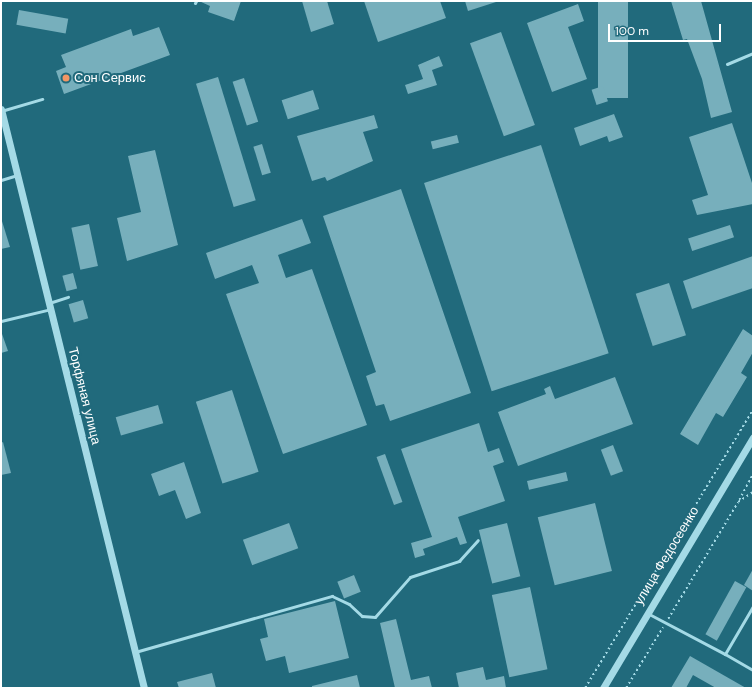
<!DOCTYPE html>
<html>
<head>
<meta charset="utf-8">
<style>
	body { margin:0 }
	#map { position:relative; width:754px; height:689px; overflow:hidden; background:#216a7c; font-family:"DM Sans",sans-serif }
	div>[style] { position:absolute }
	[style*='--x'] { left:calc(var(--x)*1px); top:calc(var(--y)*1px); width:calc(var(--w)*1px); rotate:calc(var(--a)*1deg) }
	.building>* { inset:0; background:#77afbc; transform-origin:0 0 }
	.path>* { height:1.5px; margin-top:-0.75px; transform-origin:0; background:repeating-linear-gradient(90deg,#a4dae6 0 2px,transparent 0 5px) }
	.service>* { height:3px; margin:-1.5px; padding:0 1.5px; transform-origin:1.5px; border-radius:1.5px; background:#a4dae6 }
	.tertiary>* { height:7px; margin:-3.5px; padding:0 3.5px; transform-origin:3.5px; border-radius:3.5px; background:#a4dae6 }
	.dots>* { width:11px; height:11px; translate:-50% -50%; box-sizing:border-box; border:2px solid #216a7c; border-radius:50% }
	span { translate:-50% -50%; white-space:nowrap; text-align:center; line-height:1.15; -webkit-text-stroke:4px #216a7c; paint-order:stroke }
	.poi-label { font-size:13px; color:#fff }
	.left { translate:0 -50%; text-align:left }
	.street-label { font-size:13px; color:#fff }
	.frame { position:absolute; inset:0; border:2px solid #fff; pointer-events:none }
	.scale { position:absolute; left:608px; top:24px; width:113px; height:18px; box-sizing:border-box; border:2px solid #fff; border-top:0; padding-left:5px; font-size:12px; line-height:14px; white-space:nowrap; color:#fff; -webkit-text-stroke:3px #216a7c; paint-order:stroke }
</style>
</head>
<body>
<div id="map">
	<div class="building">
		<i style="clip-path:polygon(199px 1px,241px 1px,234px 21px,208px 12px,210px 6px)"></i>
		<i style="clip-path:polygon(302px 1px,327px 1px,334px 24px,311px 32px)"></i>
		<i style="clip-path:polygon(364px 1px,440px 1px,446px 18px,378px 42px)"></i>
		<i style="clip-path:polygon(465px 1px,496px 1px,496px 2px,468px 11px)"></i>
		<i style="left:598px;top:1px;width:30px;height:97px"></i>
		<i style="clip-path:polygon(671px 1px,701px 1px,732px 112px,711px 118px,702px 79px,687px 39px,683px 40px)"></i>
		<i style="clip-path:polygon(578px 4px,584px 21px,568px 27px,587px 79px,552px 92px,527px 23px)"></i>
		<i style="left:19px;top:10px;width:50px;height:15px;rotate:10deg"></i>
		<i style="clip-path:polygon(159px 27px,170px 55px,64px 94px,56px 71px,66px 67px,61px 55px,131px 29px,133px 36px)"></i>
		<i style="left:501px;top:32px;width:99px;height:33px;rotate:70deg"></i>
		<i style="clip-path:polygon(439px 56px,443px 66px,432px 70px,437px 85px,408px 94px,405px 85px,423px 79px,418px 65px)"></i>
		<i style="left:218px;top:77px;width:129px;height:23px;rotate:73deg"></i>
		<i style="left:244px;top:78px;width:46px;height:12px;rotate:72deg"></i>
		<i style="left:603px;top:86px;width:16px;height:12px;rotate:72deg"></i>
		<i style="left:313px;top:90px;width:20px;height:33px;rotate:72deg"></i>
		<i style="clip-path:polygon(614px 114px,623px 137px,609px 142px,607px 136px,580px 146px,574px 128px)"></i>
		<i style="clip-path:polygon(374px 115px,378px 128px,363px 132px,373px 161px,327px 181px,325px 177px,312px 181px,297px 136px)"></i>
		<i style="clip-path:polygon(732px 123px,753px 186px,753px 204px,697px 215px,692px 200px,708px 195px,689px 137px)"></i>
		<i style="left:457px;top:135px;width:8px;height:27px;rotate:76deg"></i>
		<i style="left:262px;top:144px;width:30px;height:9px;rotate:73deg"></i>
		<i style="left:541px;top:145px;width:219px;height:123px;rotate:72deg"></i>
		<i style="clip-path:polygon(155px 150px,178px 245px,127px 261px,117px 218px,141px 212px,128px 156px)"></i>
		<i style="clip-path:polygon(401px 189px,471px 393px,390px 421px,384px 404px,376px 406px,366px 376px,376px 372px,323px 216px)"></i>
		<i style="clip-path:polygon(1px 218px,10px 247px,1px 249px)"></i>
		<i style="clip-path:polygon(302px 219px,311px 243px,278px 255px,286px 278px,312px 269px,367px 425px,283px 454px,226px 294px,259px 283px,252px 265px,215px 279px,206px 253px)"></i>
		<i style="left:89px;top:224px;width:43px;height:18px;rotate:78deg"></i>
		<i style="left:730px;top:225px;width:13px;height:44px;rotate:72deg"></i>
		<i style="clip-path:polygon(753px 256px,753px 288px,692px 309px,683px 281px)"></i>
		<i style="left:73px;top:273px;width:16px;height:11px;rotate:75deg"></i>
		<i style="left:669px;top:283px;width:55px;height:35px;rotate:72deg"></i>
		<i style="left:83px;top:300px;width:19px;height:15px;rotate:74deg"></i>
		<i style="clip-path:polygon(743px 329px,753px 336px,753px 352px,741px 373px,747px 377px,723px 417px,716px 413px,698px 445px,680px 434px)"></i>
		<i style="clip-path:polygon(1px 331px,8px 351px,1px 353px)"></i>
		<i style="clip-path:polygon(615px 377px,633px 424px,518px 466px,498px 412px,546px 394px,544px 389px,550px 386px,555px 399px)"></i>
		<i style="left:232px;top:390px;width:86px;height:38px;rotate:72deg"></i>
		<i style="left:158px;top:405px;width:19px;height:44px;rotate:74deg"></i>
		<i style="clip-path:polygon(479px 423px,488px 452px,499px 448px,504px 462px,493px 466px,505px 501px,458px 517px,467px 543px,460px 545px,457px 537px,423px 549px,425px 555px,415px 558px,411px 543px,432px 537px,401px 449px)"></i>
		<i style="clip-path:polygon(3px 442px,11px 473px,1px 475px,1px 443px)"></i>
		<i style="left:613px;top:445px;width:28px;height:13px;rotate:69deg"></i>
		<i style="left:385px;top:454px;width:51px;height:9px;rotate:70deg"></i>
		<i style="clip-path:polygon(184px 462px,201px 513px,186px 519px,175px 490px,159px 496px,151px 474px)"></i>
		<i style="left:566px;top:472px;width:9px;height:40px;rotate:77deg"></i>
		<i style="left:595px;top:503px;width:70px;height:59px;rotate:76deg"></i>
		<i style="left:289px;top:523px;width:27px;height:49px;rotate:70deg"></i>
		<i style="left:507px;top:523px;width:55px;height:29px;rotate:76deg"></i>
		<i style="clip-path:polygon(753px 569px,753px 591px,744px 585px)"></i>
		<i style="left:354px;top:575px;width:18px;height:18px;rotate:68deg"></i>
		<i style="left:735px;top:581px;width:13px;height:61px;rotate:29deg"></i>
		<i style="left:530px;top:587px;width:84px;height:39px;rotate:78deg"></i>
		<i style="clip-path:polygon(335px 601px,349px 658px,289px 673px,285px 656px,266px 661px,260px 639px,268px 637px,264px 619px)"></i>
		<i style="clip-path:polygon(396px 619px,411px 680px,429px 676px,432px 688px,395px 688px,380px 623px)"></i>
		<i style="clip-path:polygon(690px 656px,746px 688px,716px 688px,693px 675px,686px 688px,671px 688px)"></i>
		<i style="clip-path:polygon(483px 667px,486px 680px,504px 676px,506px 688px,459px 688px,456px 673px)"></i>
		<i style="clip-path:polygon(212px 673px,216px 688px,179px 688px,177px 682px)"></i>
		<i style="clip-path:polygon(357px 675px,360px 688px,312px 688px,312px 686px)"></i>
	</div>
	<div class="path">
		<i style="--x:739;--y:500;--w:30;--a:-62"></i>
		<i style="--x:668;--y:619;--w:136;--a:-59.1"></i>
		<i style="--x:738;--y:502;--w:18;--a:-34"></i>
		<i style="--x:585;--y:688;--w:325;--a:-58.9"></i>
		<i style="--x:626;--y:688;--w:71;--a:-58.8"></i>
	</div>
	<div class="service">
		<i style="--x:195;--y:3;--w:2;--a:-63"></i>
		<i style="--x:727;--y:64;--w:28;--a:-23"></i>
		<i style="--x:1;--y:111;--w:43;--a:-16.3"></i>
		<i style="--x:1;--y:180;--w:17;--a:-17"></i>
		<i style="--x:49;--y:303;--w:20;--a:-18"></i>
		<i style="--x:1;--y:321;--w:51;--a:-13.5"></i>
		<i style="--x:649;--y:614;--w:86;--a:27.8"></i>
		<i style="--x:725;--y:654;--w:56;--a:-59.7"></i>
		<i style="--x:135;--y:652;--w:205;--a:-15.9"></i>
		<i style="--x:332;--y:596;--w:19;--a:25"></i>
		<i style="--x:349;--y:604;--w:18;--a:43"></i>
		<i style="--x:362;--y:616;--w:13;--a:4"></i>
		<i style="--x:375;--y:617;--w:53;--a:-48.8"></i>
		<i style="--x:410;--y:577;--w:52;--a:-18.1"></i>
		<i style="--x:459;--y:561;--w:28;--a:-48"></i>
		<i style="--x:725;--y:654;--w:32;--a:30"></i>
	</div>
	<div class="tertiary">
		<i style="--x:1;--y:109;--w:596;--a:76.13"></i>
		<i style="--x:603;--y:688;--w:292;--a:-59.1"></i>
	</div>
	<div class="dots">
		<i style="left:66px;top:78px;background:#f29665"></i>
	</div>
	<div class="poi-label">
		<span class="left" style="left:74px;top:78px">Сон Сервис</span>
	</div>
	<div class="street-label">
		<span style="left:84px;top:396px;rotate:76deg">Торфяная улица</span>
		<span style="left:667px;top:556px;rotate:-59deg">улица Федосеенко</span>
	</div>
	<div class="frame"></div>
	<div class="scale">100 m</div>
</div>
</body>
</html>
